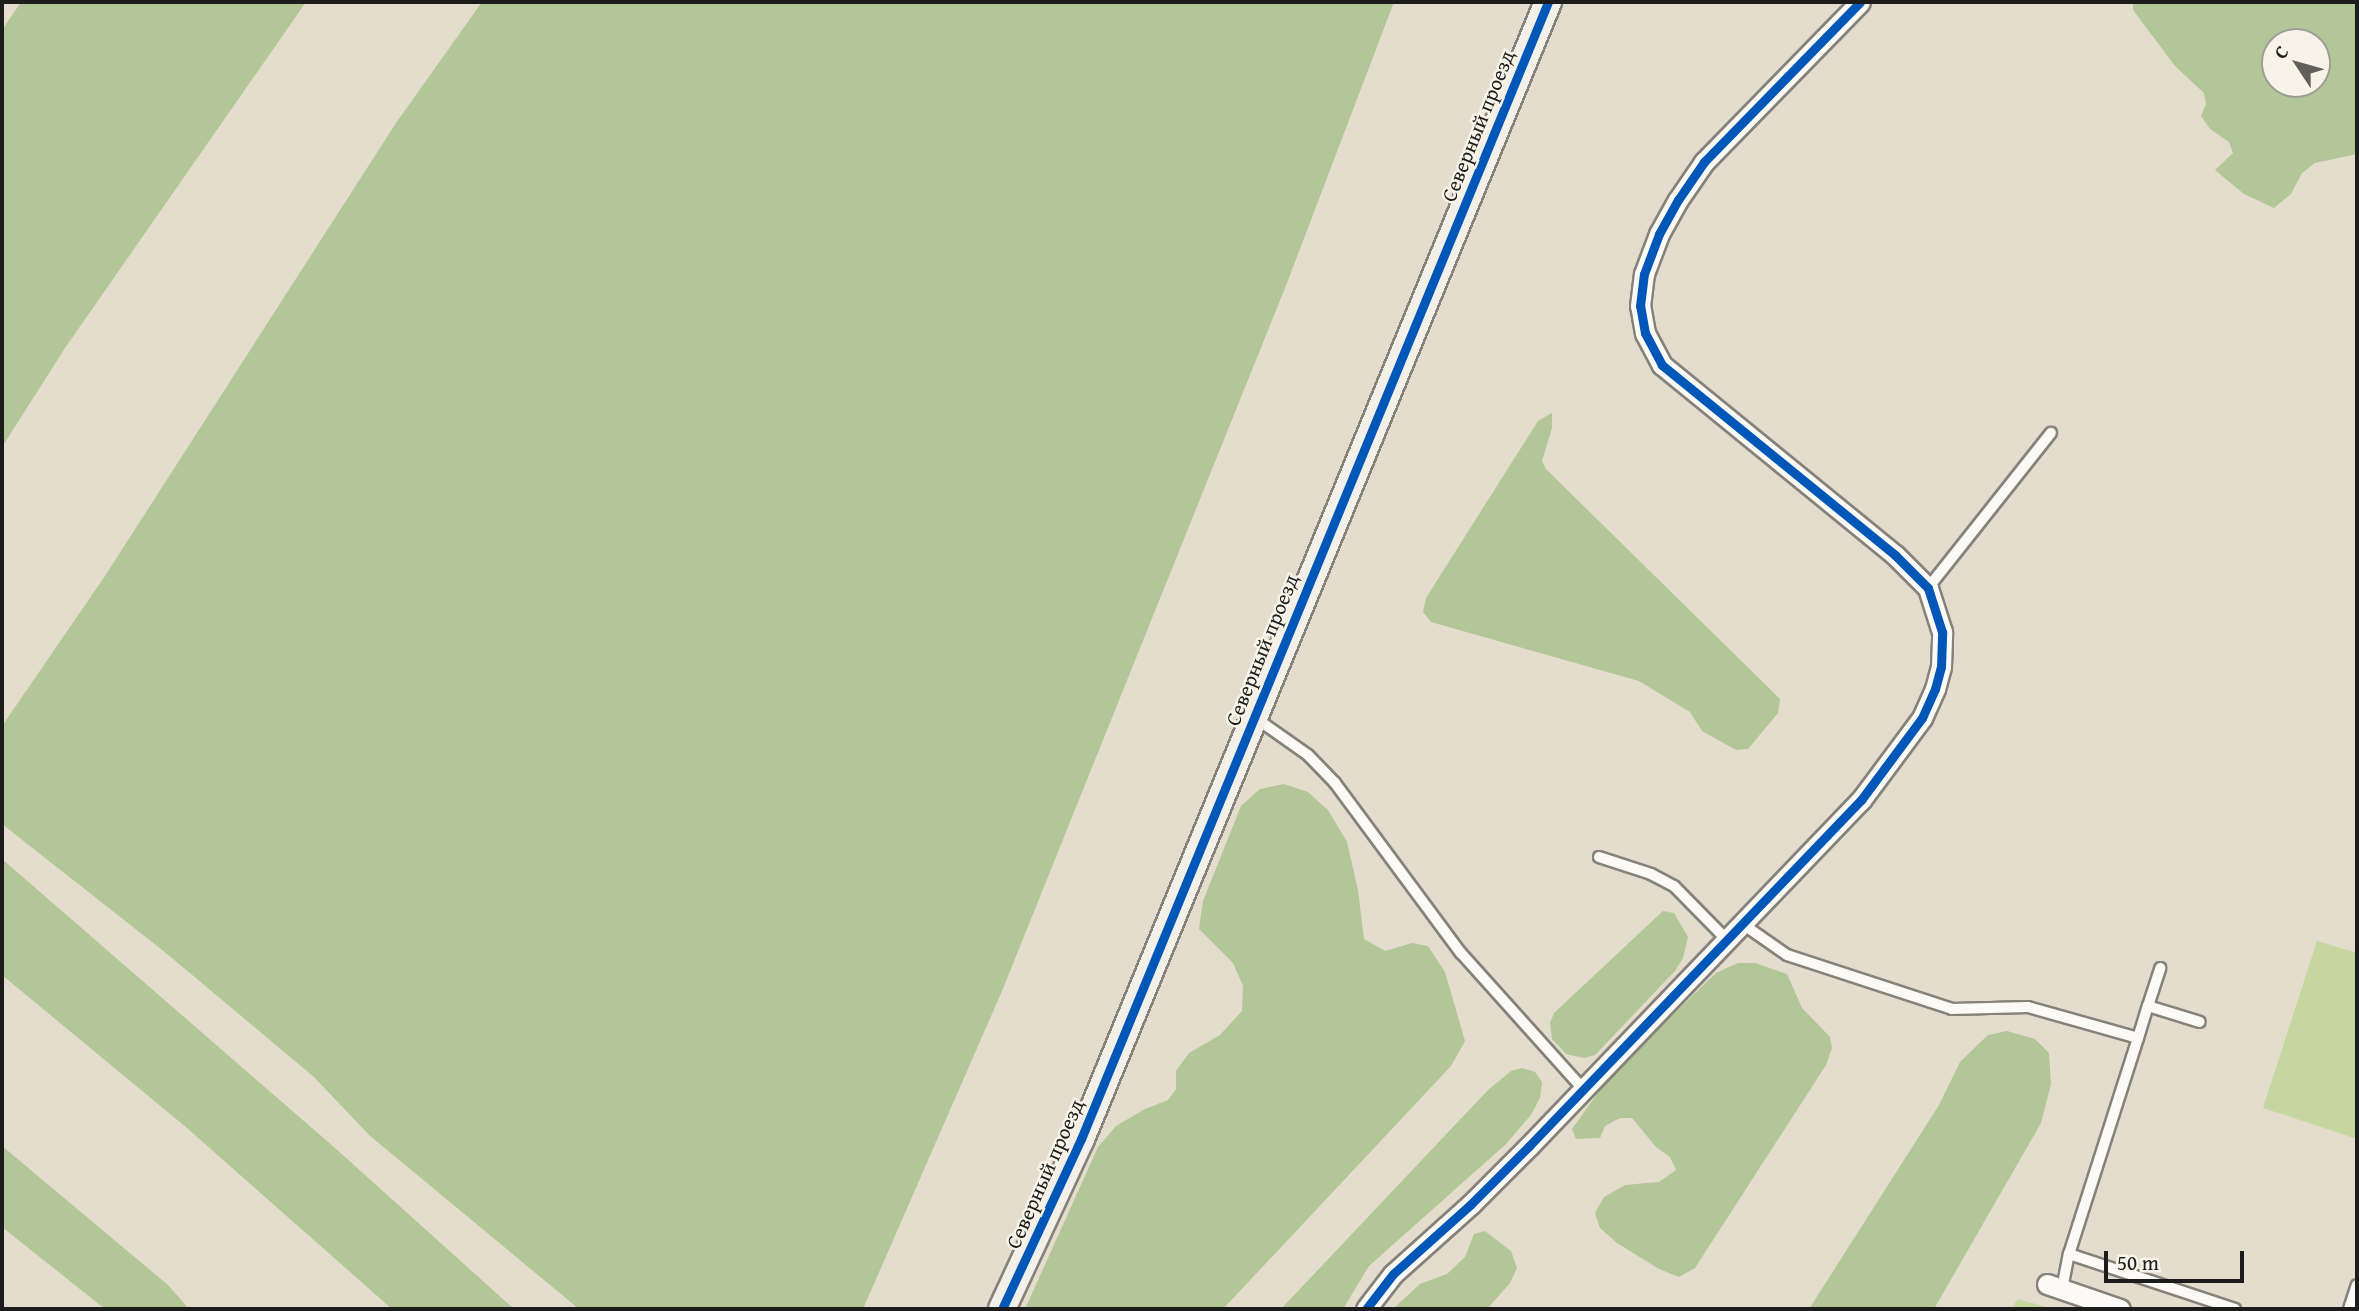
<!DOCTYPE html>
<html>
<head>
<meta charset="utf-8">
<style>
	body { margin:0 }
	#map { position:relative; width:2359px; height:1311px; overflow:hidden; background:#e4dccc; font-family:"Gentium Book Plus",serif }
	div>[style] { position:absolute }
	[style*='--x'] { left:calc(var(--x)*1px); top:calc(var(--y)*1px); width:calc(var(--w)*1px); rotate:calc(var(--a)*1deg) }
	.green>* { inset:0; background:#c6d69f }
	.forest>* { inset:0; background:#b2c697 }
	.roads { filter:drop-shadow(2px 0 #86827a) drop-shadow(-2px 0 #86827a) drop-shadow(0 2px #86827a) drop-shadow(0 -2px #86827a) }
	.lane>* { height:10px; margin:-5px; padding:0 5px; transform-origin:5px; border-radius:5px; background:#fbfaf7 }
	.street>* { height:19px; margin:-9.5px; padding:0 9.5px; transform-origin:9.5px; border-radius:9.5px; background:#fbfaf7 }
	.secondary>* { height:26px; margin:-13px; padding:0 13px; transform-origin:13px; border-radius:13px; background:#f3f0e9 }
	.cycleway>* { height:9px; margin:-4.5px; padding:0 4.5px; transform-origin:4.5px; border-radius:4.5px; background:#0057b8 }
	span { translate:-50% -50%; white-space:nowrap; text-align:center; line-height:1.15; -webkit-text-stroke:5px #f7f3e8; paint-order:stroke }
	.street-label { font-size:21px; color:#1c1c1c }
	.frame { position:absolute; inset:0; border:4px solid #1c1c1c; pointer-events:none }
	.north { position:absolute; left:2261px; top:28px; width:70px; height:70px; box-sizing:border-box; background:#f7f3e8; border:2px solid #9f9d96; border-radius:50%; rotate:306deg; font-size:19px; font-weight:700; line-height:28px; text-align:center; color:#1c1c1c }
	.north::after { content:''; display:block; margin:auto; width:24px; height:32px; background:#625f5a; clip-path:polygon(50% 0,100% 100%,50% 72%,0 100%) }
	.scale { position:absolute; left:2104px; top:1251px; width:140px; height:32px; box-sizing:border-box; border:4px solid #1c1c1c; border-top:0; padding-left:9px; font-size:21px; line-height:24px; white-space:nowrap; color:#1c1c1c; -webkit-text-stroke:5px #f7f3e8; paint-order:stroke }
</style>
</head>
<body>
<div id="map">
	<div class="green">
		<i style="clip-path:polygon(2317px 941px,2357px 953px,2357px 1139px,2263px 1108px)"></i>
		<i style="clip-path:polygon(2018px 1299px,2053px 1309px,2011px 1309px)"></i>
	</div>
	<div class="forest">
		<i style="clip-path:polygon(21px 2px,306px 2px,65px 348px,2px 447px,2px 30px)"></i>
		<i style="clip-path:polygon(482px 2px,1394px 2px,1287px 283px,1002px 991px,863px 1309px,579px 1309px,369px 1135px,314px 1077px,166px 953px,2px 824px,2px 726px,105px 576px,396px 123px)"></i>
		<i style="clip-path:polygon(evenodd,2133px 2px,2357px 2px,2357px 154px,2315px 163px,2302px 173px,2291px 194px,2274px 208px,2244px 194px,2215px 170px,2233px 153px,2229px 142px,2210px 129px,2201px 116px,2206px 104px,2204px 93px,2175px 66px,2133px 10px,2133px 2px,2275px 42px,2317px 42px,2317px 84px,2275px 84px,2275px 42px)"></i>
		<i style="clip-path:polygon(1552px 413px,1552px 428px,1542px 461px,1546px 469px,1780px 699px,1778px 713px,1748px 749px,1736px 750px,1702px 731px,1690px 712px,1639px 681px,1431px 622px,1423px 612px,1426px 598px,1538px 421px)"></i>
		<i style="clip-path:polygon(1284px 784px,1308px 792px,1328px 810px,1347px 842px,1358px 890px,1364px 939px,1385px 951px,1412px 943px,1428px 946px,1445px 972px,1465px 1041px,1451px 1066px,1223px 1309px,1025px 1309px,1098px 1147px,1116px 1126px,1145px 1109px,1168px 1100px,1176px 1089px,1176px 1071px,1189px 1053px,1220px 1035px,1242px 1011px,1243px 986px,1233px 963px,1199px 929px,1203px 901px,1241px 806px,1260px 789px)"></i>
		<i style="clip-path:polygon(2px 859px,335px 1148px,514px 1309px,392px 1309px,187px 1128px,2px 975px)"></i>
		<i style="clip-path:polygon(1663px 911px,1674px 913px,1688px 937px,1683px 958px,1675px 971px,1595px 1055px,1584px 1058px,1566px 1054px,1552px 1039px,1550px 1023px,1554px 1013px)"></i>
		<i style="clip-path:polygon(1738px 963px,1755px 963px,1787px 974px,1802px 1008px,1830px 1037px,1832px 1048px,1826px 1065px,1695px 1268px,1679px 1277px,1659px 1269px,1617px 1243px,1600px 1228px,1595px 1213px,1604px 1197px,1625px 1185px,1659px 1182px,1676px 1170px,1670px 1157px,1656px 1147px,1632px 1118px,1620px 1118px,1605px 1126px,1600px 1138px,1576px 1139px,1572px 1129px,1600px 1090px,1651px 1036px,1716px 973px)"></i>
		<i style="clip-path:polygon(2007px 1031px,2035px 1039px,2049px 1053px,2051px 1084px,2041px 1123px,1934px 1309px,1809px 1309px,1939px 1105px,1960px 1062px,1988px 1035px)"></i>
		<i style="clip-path:polygon(1522px 1068px,1535px 1072px,1542px 1082px,1540px 1098px,1531px 1115px,1506px 1144px,1369px 1266px,1343px 1309px,1281px 1309px,1488px 1090px,1511px 1071px)"></i>
		<i style="clip-path:polygon(2px 1146px,168px 1285px,189px 1309px,105px 1309px,2px 1227px)"></i>
		<i style="clip-path:polygon(1485px 1231px,1511px 1251px,1517px 1268px,1510px 1283px,1487px 1309px,1393px 1309px,1420px 1284px,1447px 1274px,1465px 1257px,1474px 1234px)"></i>
	</div>
	<div class="roads">
		<div class="lane">
			<i style="--x:1928;--y:588;--w:198;--a:-51.6"></i>
			<i style="--x:1257;--y:719;--w:62;--a:35.2"></i>
			<i style="--x:1308;--y:755;--w:39;--a:46"></i>
			<i style="--x:1335;--y:783;--w:212;--a:53.5"></i>
			<i style="--x:1461;--y:953;--w:181;--a:48.1"></i>
			<i style="--x:1599;--y:857;--w:55;--a:18.1"></i>
			<i style="--x:1651;--y:874;--w:26;--a:28"></i>
			<i style="--x:1674;--y:886;--w:77;--a:45.5"></i>
			<i style="--x:1744;--y:925;--w:52;--a:34.9"></i>
			<i style="--x:1787;--y:955;--w:174;--a:18.1"></i>
			<i style="--x:1952;--y:1009;--w:76;--a:-1.5"></i>
			<i style="--x:2028;--y:1007;--w:114;--a:15.7"></i>
			<i style="--x:2138;--y:1038;--w:34;--a:-73"></i>
			<i style="--x:2148;--y:1006;--w:54;--a:17.1"></i>
			<i style="--x:2148;--y:1006;--w:40;--a:-72"></i>
			<i style="--x:2138;--y:1038;--w:227;--a:107.7"></i>
			<i style="--x:2069;--y:1254;--w:175;--a:18.3"></i>
			<i style="--x:2062;--y:1289;--w:36;--a:-79"></i>
			<i style="--x:2349;--y:1309;--w:25;--a:-72"></i>
		</div>
		<div class="street">
			<i style="--x:2047;--y:1284;--w:77;--a:18.9"></i>
			<i style="--x:1366;--y:1309;--w:44;--a:-52.4"></i>
			<i style="--x:1393;--y:1274;--w:105;--a:-41.9"></i>
			<i style="--x:1471;--y:1204;--w:82;--a:-45"></i>
			<i style="--x:1529;--y:1146;--w:480;--a:-46.2"></i>
			<i style="--x:1861;--y:800;--w:102;--a:-53.4"></i>
			<i style="--x:1922;--y:718;--w:32;--a:-66"></i>
			<i style="--x:1935;--y:689;--w:23;--a:-75"></i>
			<i style="--x:1941;--y:667;--w:35;--a:-88"></i>
			<i style="--x:1942;--y:632;--w:46;--a:-107.7"></i>
			<i style="--x:1928;--y:588;--w:47;--a:-135"></i>
			<i style="--x:1895;--y:555;--w:301;--a:-140.8"></i>
			<i style="--x:1662;--y:365;--w:36;--a:-118"></i>
			<i style="--x:1645;--y:333;--w:27;--a:-100"></i>
			<i style="--x:1640;--y:306;--w:32;--a:-83"></i>
			<i style="--x:1644;--y:274;--w:43;--a:-69.4"></i>
			<i style="--x:1659;--y:234;--w:39;--a:-61"></i>
			<i style="--x:1678;--y:200;--w:46;--a:-55.6"></i>
			<i style="--x:1704;--y:162;--w:223;--a:-45.7"></i>
		</div>
		<div class="secondary">
			<i style="--x:1002;--y:1309;--w:187;--a:-65.1"></i>
			<i style="--x:1081;--y:1139;--w:1229;--a:-67.67"></i>
		</div>
	</div>
	<div class="cycleway">
		<i style="--x:1002;--y:1309;--w:187;--a:-65.1"></i>
		<i style="--x:1081;--y:1139;--w:1229;--a:-67.67"></i>
		<i style="--x:1366;--y:1309;--w:44;--a:-52.4"></i>
		<i style="--x:1393;--y:1274;--w:105;--a:-41.9"></i>
		<i style="--x:1471;--y:1204;--w:82;--a:-45"></i>
		<i style="--x:1529;--y:1146;--w:480;--a:-46.2"></i>
		<i style="--x:1861;--y:800;--w:102;--a:-53.4"></i>
		<i style="--x:1922;--y:718;--w:32;--a:-66"></i>
		<i style="--x:1935;--y:689;--w:23;--a:-75"></i>
		<i style="--x:1941;--y:667;--w:35;--a:-88"></i>
		<i style="--x:1942;--y:632;--w:46;--a:-107.7"></i>
		<i style="--x:1928;--y:588;--w:47;--a:-135"></i>
		<i style="--x:1895;--y:555;--w:301;--a:-140.8"></i>
		<i style="--x:1662;--y:365;--w:36;--a:-118"></i>
		<i style="--x:1645;--y:333;--w:27;--a:-100"></i>
		<i style="--x:1640;--y:306;--w:32;--a:-83"></i>
		<i style="--x:1644;--y:274;--w:43;--a:-69.4"></i>
		<i style="--x:1659;--y:234;--w:39;--a:-61"></i>
		<i style="--x:1678;--y:200;--w:46;--a:-55.6"></i>
		<i style="--x:1704;--y:162;--w:223;--a:-45.7"></i>
	</div>
	<div class="street-label">
		<span style="left:1478px;top:126px;rotate:-68deg">Северный проезд</span>
		<span style="left:1262px;top:650px;rotate:-68deg">Северный проезд</span>
		<span style="left:1045px;top:1174px;rotate:-66deg">Северный проезд</span>
	</div>
	<div class="frame"></div>
	<div class="north">С</div>
	<div class="scale">50 m</div>
</div>
</body>
</html>
